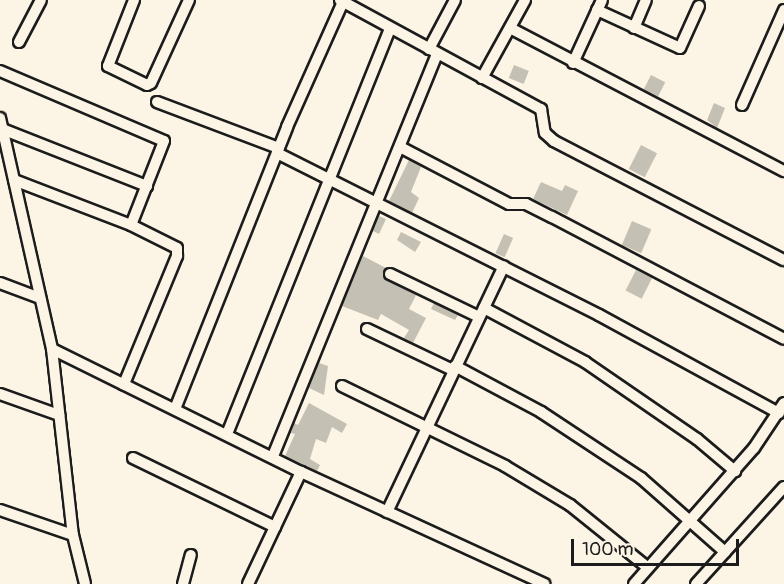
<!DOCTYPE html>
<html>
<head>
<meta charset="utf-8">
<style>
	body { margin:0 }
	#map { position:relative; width:784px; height:584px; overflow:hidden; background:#fcf5e5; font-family:Pangolin,sans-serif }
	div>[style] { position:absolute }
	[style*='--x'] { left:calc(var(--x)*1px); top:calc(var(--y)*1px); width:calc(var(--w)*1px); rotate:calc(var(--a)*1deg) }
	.building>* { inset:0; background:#c4c0b3; transform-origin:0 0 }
	.roads { filter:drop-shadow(2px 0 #1c1c1c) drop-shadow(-2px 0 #1c1c1c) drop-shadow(0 2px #1c1c1c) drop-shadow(0 -2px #1c1c1c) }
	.minor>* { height:10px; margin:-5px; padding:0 5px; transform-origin:5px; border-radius:5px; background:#fcf5e5 }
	span { translate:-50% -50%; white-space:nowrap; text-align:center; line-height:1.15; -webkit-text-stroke:4.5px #fcf5e5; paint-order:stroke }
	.scale { position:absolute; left:571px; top:539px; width:168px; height:27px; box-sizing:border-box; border:3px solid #1c1c1c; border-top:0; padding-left:8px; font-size:18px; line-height:21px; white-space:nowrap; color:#1c1c1c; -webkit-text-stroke:4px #fcf5e5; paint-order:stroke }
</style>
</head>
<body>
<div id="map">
	<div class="building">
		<i style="left:514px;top:65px;width:16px;height:14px;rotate:22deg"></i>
		<i style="left:651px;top:75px;width:16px;height:16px;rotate:27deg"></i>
		<i style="clip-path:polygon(714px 103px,725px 108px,717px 128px,707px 120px)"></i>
		<i style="left:641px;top:145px;width:18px;height:27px;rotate:27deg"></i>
		<i style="clip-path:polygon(409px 160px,421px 167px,411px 192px,419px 198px,412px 213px,389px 201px)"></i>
		<i style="clip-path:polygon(541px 182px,562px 191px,565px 185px,578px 191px,567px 215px,533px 199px)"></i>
		<i style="clip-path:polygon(379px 216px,386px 219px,379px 234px,373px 231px)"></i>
		<i style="left:632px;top:221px;width:21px;height:26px;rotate:23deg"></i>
		<i style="clip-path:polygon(401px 232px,421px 242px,415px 252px,397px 240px)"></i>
		<i style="left:504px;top:234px;width:10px;height:21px;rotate:24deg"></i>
		<i style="clip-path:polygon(363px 256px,386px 268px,383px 274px,386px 280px,416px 295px,409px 309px,426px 318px,413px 343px,404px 338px,409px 330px,381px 314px,378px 320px,342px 306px)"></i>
		<i style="left:636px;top:270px;width:18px;height:23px;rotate:27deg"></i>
		<i style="clip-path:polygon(434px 303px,458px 315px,455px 320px,431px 309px)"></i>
		<i style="clip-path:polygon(319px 363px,328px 366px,324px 395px,309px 388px)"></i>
		<i style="clip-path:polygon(309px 403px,347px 424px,342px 433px,332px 427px,326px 443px,316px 439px,310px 459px,320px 465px,317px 471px,285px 456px,295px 434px,291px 433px,294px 423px,298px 425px)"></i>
	</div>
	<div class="roads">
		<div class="minor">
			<i style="--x:134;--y:0;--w:71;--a:111.5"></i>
			<i style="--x:108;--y:66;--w:43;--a:26"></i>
			<i style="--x:147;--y:85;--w:4;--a:-27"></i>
			<i style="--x:151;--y:83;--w:91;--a:-65.4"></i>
			<i style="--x:340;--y:0;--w:229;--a:28.5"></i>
			<i style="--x:541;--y:109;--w:24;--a:81"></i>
			<i style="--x:545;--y:133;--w:12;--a:42"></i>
			<i style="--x:554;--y:141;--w:259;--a:27.4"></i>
			<i style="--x:597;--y:10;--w:91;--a:24.6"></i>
			<i style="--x:680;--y:48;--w:46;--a:-65.7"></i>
			<i style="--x:510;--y:28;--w:309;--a:27.6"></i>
			<i style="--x:634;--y:28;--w:30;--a:-67"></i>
			<i style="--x:19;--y:42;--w:47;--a:-62.4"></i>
			<i style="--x:429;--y:49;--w:55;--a:-62"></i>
			<i style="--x:573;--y:63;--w:69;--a:-65.3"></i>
			<i style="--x:0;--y:71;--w:178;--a:23.1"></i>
			<i style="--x:164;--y:141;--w:90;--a:111.4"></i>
			<i style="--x:482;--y:78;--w:89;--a:-61.1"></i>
			<i style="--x:157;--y:102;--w:130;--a:20.7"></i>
			<i style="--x:742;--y:105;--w:104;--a:-66.1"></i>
			<i style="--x:0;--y:118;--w:237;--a:77.3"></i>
			<i style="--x:52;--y:349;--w:187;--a:83.6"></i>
			<i style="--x:73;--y:535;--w:50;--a:76.2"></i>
			<i style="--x:2;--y:129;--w:156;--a:21.5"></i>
			<i style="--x:400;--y:147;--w:123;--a:27.6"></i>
			<i style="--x:509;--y:204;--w:17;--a:0"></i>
			<i style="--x:526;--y:204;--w:29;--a:27"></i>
			<i style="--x:552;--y:217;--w:262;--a:27.7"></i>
			<i style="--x:277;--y:153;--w:360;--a:26.7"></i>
			<i style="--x:599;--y:315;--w:205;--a:28.6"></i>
			<i style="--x:14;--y:180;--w:125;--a:21"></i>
			<i style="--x:131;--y:225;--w:51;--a:26.6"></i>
			<i style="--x:177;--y:248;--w:8;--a:90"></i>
			<i style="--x:177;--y:256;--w:139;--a:112.5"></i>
			<i style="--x:390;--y:274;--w:99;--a:25.8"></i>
			<i style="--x:0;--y:283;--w:43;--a:20.6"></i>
			<i style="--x:484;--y:308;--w:115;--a:28.1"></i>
			<i style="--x:585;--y:362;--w:136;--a:34.5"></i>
			<i style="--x:697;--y:439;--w:50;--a:40.1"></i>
			<i style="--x:367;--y:329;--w:95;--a:25.5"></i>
			<i style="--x:52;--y:349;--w:278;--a:26.3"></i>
			<i style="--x:301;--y:472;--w:268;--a:24.7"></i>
			<i style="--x:455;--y:366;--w:98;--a:28.1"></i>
			<i style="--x:541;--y:412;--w:120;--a:33.4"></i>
			<i style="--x:641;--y:478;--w:112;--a:41.4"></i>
			<i style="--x:342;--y:386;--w:182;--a:26.1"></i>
			<i style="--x:505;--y:466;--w:76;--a:31"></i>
			<i style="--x:570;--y:505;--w:99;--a:38.8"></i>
			<i style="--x:0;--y:394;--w:63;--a:19.6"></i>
			<i style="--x:175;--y:409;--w:303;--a:-68.3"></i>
			<i style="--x:287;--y:127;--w:137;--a:-65.9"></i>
			<i style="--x:227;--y:434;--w:437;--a:-68.1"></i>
			<i style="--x:273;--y:456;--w:434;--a:-67.8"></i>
			<i style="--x:133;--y:458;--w:158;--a:25.9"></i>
			<i style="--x:0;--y:510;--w:77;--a:18.9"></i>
			<i style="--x:387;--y:512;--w:272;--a:-64.6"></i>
			<i style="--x:183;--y:584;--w:30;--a:-75"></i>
			<i style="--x:248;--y:584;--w:124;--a:-64.7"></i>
			<i style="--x:634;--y:584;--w:181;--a:-48.6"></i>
			<i style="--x:754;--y:448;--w:54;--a:-56.3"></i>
			<i style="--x:696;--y:584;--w:131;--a:-47.8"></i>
		</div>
	</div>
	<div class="scale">100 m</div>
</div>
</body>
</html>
